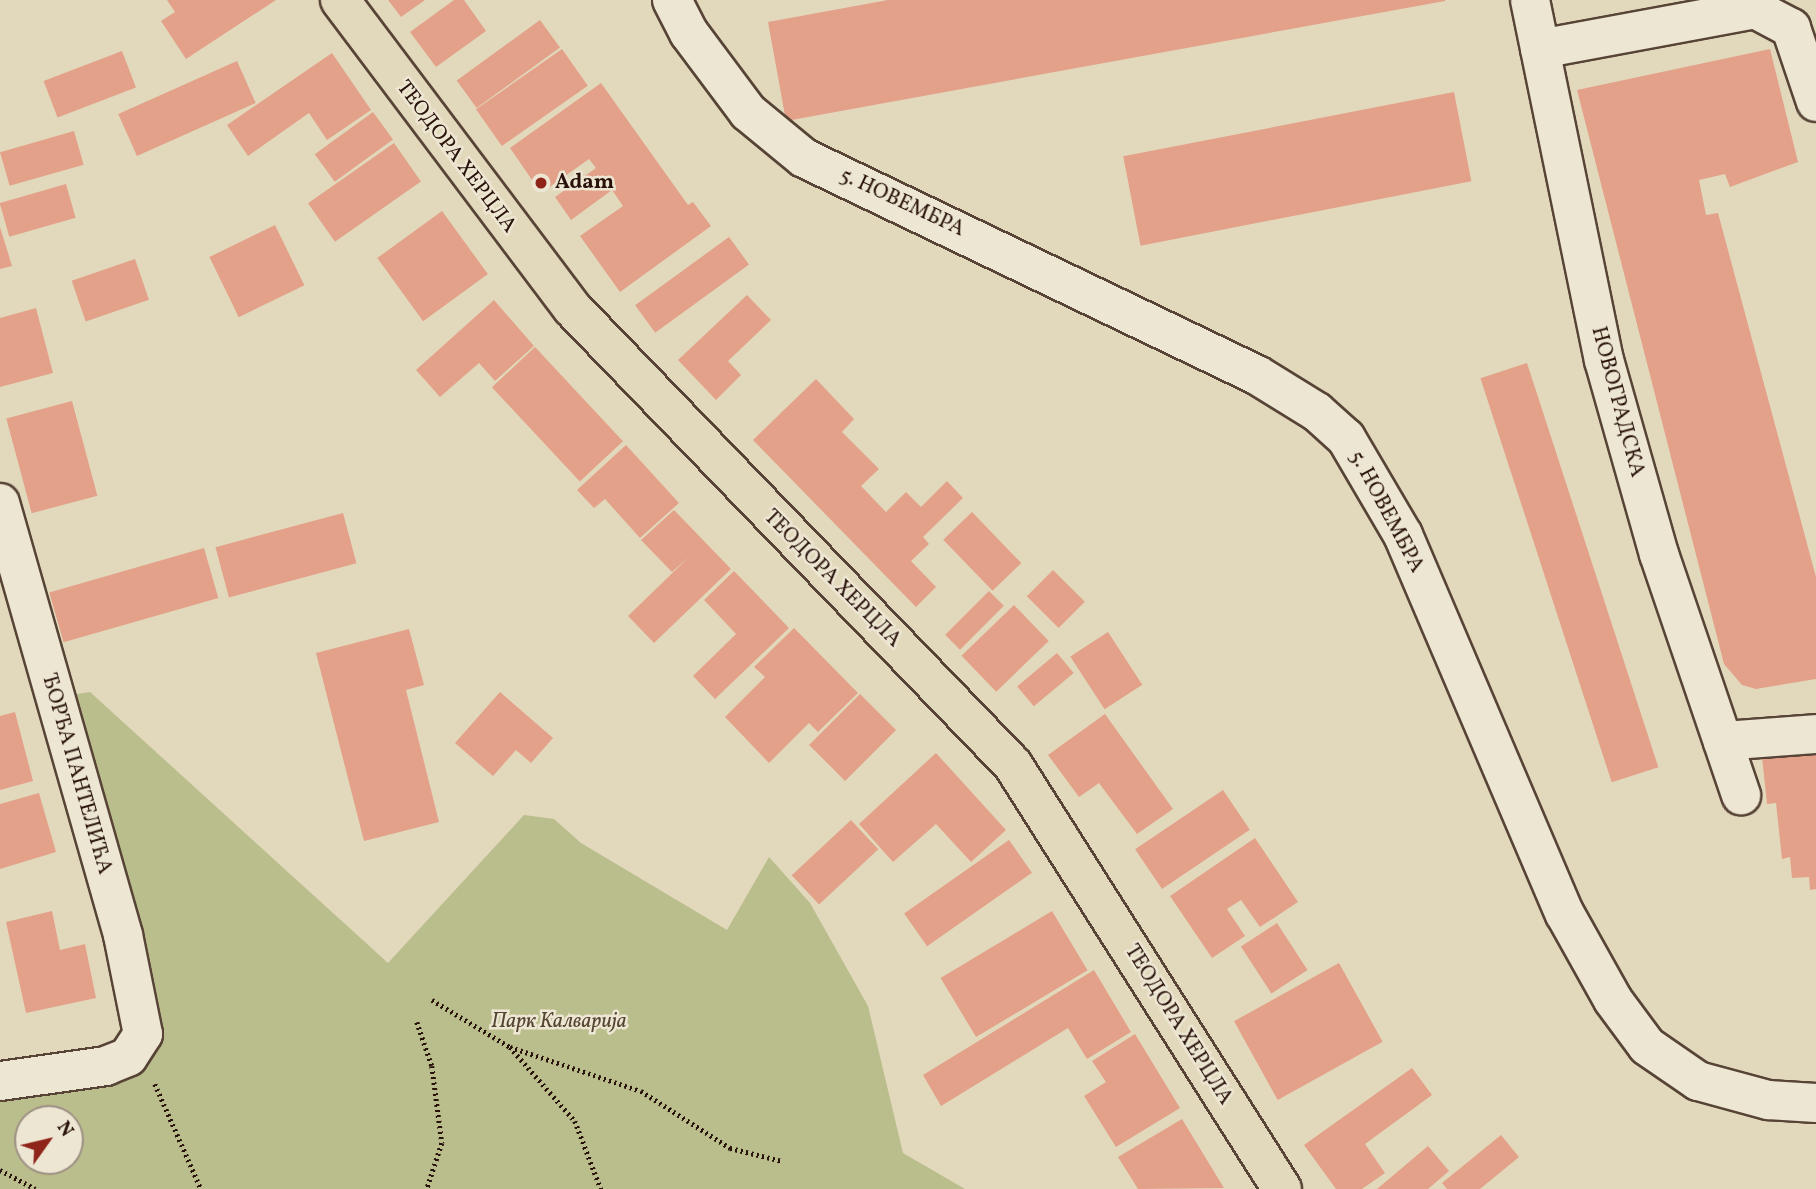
<!DOCTYPE html>
<html>
<head>
<meta charset="utf-8">
<style>
	body { margin:0 }
	#map { position:relative; width:1816px; height:1189px; overflow:hidden; background:#e2d9bc; font-family:Vollkorn,serif }
	div>[style] { position:absolute }
	[style*='--x'] { left:calc(var(--x)*1px); top:calc(var(--y)*1px); width:calc(var(--w)*1px); rotate:calc(var(--a)*1deg) }
	.green>* { inset:0; background:#babd8c }
	.building>* { inset:0; background:#e3a189; transform-origin:0 0 }
	.path>* { height:4.5px; margin-top:-2.25px; transform-origin:0; background:repeating-linear-gradient(90deg,#29120a 0 2px,transparent 0 5.5px) }
	.roads { filter:drop-shadow(2px 0 #574436) drop-shadow(-2px 0 #574436) drop-shadow(0 2px #574436) drop-shadow(0 -2px #574436) }
	.minor>* { height:38px; margin:-19px; padding:0 19px; transform-origin:19px; border-radius:19px; background:#ece6d3 }
	.major>* { height:38px; margin:-19px; padding:0 19px; transform-origin:19px; border-radius:19px; background:#e2d9bc }
	.dots>* { width:19px; height:19px; translate:-50% -50%; box-sizing:border-box; border:4px solid #ece6d3; border-radius:50% }
	span { translate:-50% -50%; white-space:nowrap; text-align:center; line-height:1.15; -webkit-text-stroke:5px #ece6d3; paint-order:stroke }
	.street-label { font-size:21px; color:#29120a }
	.poi-label { font-size:21px; color:#29120a; font-weight:700 }
	.left { translate:0 -50%; text-align:left }
	.park-label { font-size:21px; color:#544531; font-style:italic }
	.north { position:absolute; left:14px; top:1105px; width:70px; height:70px; box-sizing:border-box; background:#ece6d3; border:2px solid #9e9183; border-radius:50%; rotate:56deg; font-size:19px; font-weight:700; line-height:28px; text-align:center; color:#29120a }
	.north::after { content:''; display:block; margin:auto; width:24px; height:32px; background:#8f2418; clip-path:polygon(50% 0,100% 100%,50% 72%,0 100%) }
</style>
</head>
<body>
<div id="map">
	<div class="green">
		<i style="clip-path:polygon(evenodd,90px 692px,388px 963px,524px 815px,554px 819px,581px 843px,727px 930px,769px 857px,810px 903px,868px 1006px,903px 1153px,965px 1189px,0 1189px,0 1081px,138px 1047px,57px 711px,77px 694px,90px 692px,28px 1119px,70px 1119px,70px 1161px,28px 1161px,28px 1119px)"></i>
	</div>
	<div class="building">
		<i style="clip-path:polygon(167px 0,276px 0,186px 59px,161px 21px,175px 12px)"></i>
		<i style="clip-path:polygon(388px 0,425px 0,401px 17px)"></i>
		<i style="clip-path:polygon(454px 0,464px 0,486px 31px,436px 67px,410px 32px)"></i>
		<i style="clip-path:polygon(888px 0,1445px 0,1445px 1px,786px 121px,768px 22px)"></i>
		<i style="left:540px;top:20px;width:34px;height:103px;rotate:54deg"></i>
		<i style="left:562px;top:49px;width:45px;height:105px;rotate:55deg"></i>
		<i style="clip-path:polygon(1770px 49px,1798px 162px,1730px 187px,1725px 174px,1699px 180px,1706px 215px,1718px 213px,1816px 577px,1816px 679px,1756px 689px,1742px 685px,1724px 664px,1577px 90px)"></i>
		<i style="left:122px;top:51px;width:39px;height:84px;rotate:69deg"></i>
		<i style="clip-path:polygon(332px 53px,371px 110px,327px 140px,309px 113px,248px 156px,227px 125px)"></i>
		<i style="left:237px;top:61px;width:46px;height:130px;rotate:66deg"></i>
		<i style="clip-path:polygon(601px 83px,688px 205px,693px 202px,711px 226px,620px 292px,580px 236px,623px 206px,612px 190px,571px 220px,555px 197px,596px 168px,589px 159px,541px 193px,510px 148px)"></i>
		<i style="left:1454px;top:92px;width:91px;height:337px;rotate:79deg"></i>
		<i style="left:373px;top:112px;width:34px;height:72px;rotate:54deg"></i>
		<i style="left:74px;top:131px;width:35px;height:77px;rotate:74deg"></i>
		<i style="left:394px;top:143px;width:47px;height:105px;rotate:55deg"></i>
		<i style="left:66px;top:184px;width:35px;height:69px;rotate:74deg"></i>
		<i style="left:442px;top:211px;width:78px;height:80px;rotate:54deg"></i>
		<i style="left:275px;top:225px;width:67px;height:73px;rotate:64deg"></i>
		<i style="clip-path:polygon(0 227px,12px 266px,0 269px)"></i>
		<i style="left:729px;top:237px;width:34px;height:116px;rotate:54deg"></i>
		<i style="left:135px;top:259px;width:43px;height:67px;rotate:71deg"></i>
		<i style="clip-path:polygon(747px 295px,771px 320px,728px 361px,741px 375px,716px 400px,678px 360px)"></i>
		<i style="clip-path:polygon(494px 300px,534px 346px,495px 381px,479px 363px,440px 397px,416px 370px)"></i>
		<i style="clip-path:polygon(36px 308px,53px 373px,0 387px,0 318px)"></i>
		<i style="left:535px;top:347px;width:129px;height:59px;rotate:47deg"></i>
		<i style="left:1527px;top:363px;width:425px;height:49px;rotate:72deg"></i>
		<i style="clip-path:polygon(816px 379px,854px 419px,842px 432px,879px 469px,861px 486px,886px 512px,906px 492px,921px 507px,947px 481px,963px 498px,923px 537px,929px 544px,911px 561px,936px 587px,916px 607px,753px 440px)"></i>
		<i style="left:72px;top:401px;width:98px;height:68px;rotate:75deg"></i>
		<i style="clip-path:polygon(626px 445px,679px 503px,640px 538px,605px 499px,594px 508px,577px 490px)"></i>
		<i style="clip-path:polygon(674px 510px,731px 569px,654px 643px,628px 616px,690px 556px,672px 572px,641px 540px)"></i>
		<i style="left:972px;top:512px;width:71px;height:40px;rotate:46deg"></i>
		<i style="left:343px;top:513px;width:52px;height:132px;rotate:75deg"></i>
		<i style="left:204px;top:548px;width:52px;height:161px;rotate:74deg"></i>
		<i style="left:1053px;top:570px;width:45px;height:37px;rotate:45deg"></i>
		<i style="clip-path:polygon(734px 571px,789px 628px,715px 699px,693px 676px,736px 634px,704px 600px)"></i>
		<i style="left:989px;top:591px;width:21px;height:62px;rotate:45deg"></i>
		<i style="left:1014px;top:605px;width:50px;height:73px;rotate:46deg"></i>
		<i style="clip-path:polygon(794px 628px,858px 693px,818px 732px,809px 723px,769px 763px,725px 717px,765px 677px,754px 667px)"></i>
		<i style="clip-path:polygon(409px 629px,424px 685px,406px 690px,439px 822px,364px 841px,316px 653px)"></i>
		<i style="left:1108px;top:632px;width:63px;height:45px;rotate:57deg"></i>
		<i style="left:1057px;top:653px;width:26px;height:52px;rotate:50deg"></i>
		<i style="clip-path:polygon(500px 692px,553px 738px,531px 763px,516px 750px,493px 776px,455px 743px)"></i>
		<i style="left:860px;top:694px;width:51px;height:72px;rotate:45deg"></i>
		<i style="clip-path:polygon(15px 712px,33px 781px,0 790px,0 716px)"></i>
		<i style="clip-path:polygon(1105px 714px,1173px 809px,1137px 834px,1099px 783px,1079px 797px,1048px 755px)"></i>
		<i style="clip-path:polygon(1816px 752px,1816px 889px,1810px 890px,1809px 877px,1792px 878px,1790px 857px,1782px 859px,1776px 803px,1767px 804px,1762px 757px)"></i>
		<i style="clip-path:polygon(936px 753px,1006px 830px,971px 862px,936px 824px,893px 862px,859px 824px)"></i>
		<i style="left:1223px;top:790px;width:48px;height:106px;rotate:56deg"></i>
		<i style="clip-path:polygon(39px 793px,56px 852px,0 869px,0 804px)"></i>
		<i style="left:851px;top:820px;width:40px;height:81px;rotate:47deg"></i>
		<i style="clip-path:polygon(1255px 838px,1298px 902px,1260px 927px,1241px 900px,1227px 909px,1245px 936px,1212px 958px,1170px 896px)"></i>
		<i style="left:1009px;top:840px;width:40px;height:128px;rotate:55deg"></i>
		<i style="clip-path:polygon(52px 911px,60px 950px,85px 944px,96px 998px,26px 1013px,6px 922px)"></i>
		<i style="left:1052px;top:911px;width:69px;height:130px;rotate:59deg"></i>
		<i style="left:1277px;top:923px;width:56px;height:43px;rotate:57deg"></i>
		<i style="left:1339px;top:963px;width:90px;height:120px;rotate:61deg"></i>
		<i style="clip-path:polygon(1094px 970px,1131px 1032px,1087px 1059px,1068px 1028px,941px 1106px,923px 1075px)"></i>
		<i style="clip-path:polygon(1135px 1034px,1180px 1108px,1116px 1147px,1084px 1096px,1106px 1082px,1092px 1061px)"></i>
		<i style="clip-path:polygon(1412px 1068px,1432px 1095px,1365px 1144px,1385px 1173px,1362px 1189px,1336px 1189px,1304px 1145px)"></i>
		<i style="clip-path:polygon(1182px 1119px,1224px 1188px,1138px 1189px,1118px 1157px)"></i>
		<i style="clip-path:polygon(1501px 1135px,1519px 1157px,1480px 1189px,1447px 1189px,1442px 1183px)"></i>
		<i style="clip-path:polygon(1428px 1146px,1449px 1171px,1428px 1189px,1377px 1189px)"></i>
	</div>
	<div class="path">
		<i style="--x:432;--y:1000;--w:91;--a:31.1"></i>
		<i style="--x:510;--y:1047;--w:98;--a:48.7"></i>
		<i style="--x:575;--y:1121;--w:73;--a:69.1"></i>
		<i style="--x:417;--y:1022;--w:46;--a:71.2"></i>
		<i style="--x:432;--y:1066;--w:78;--a:82.6"></i>
		<i style="--x:442;--y:1143;--w:48;--a:108.1"></i>
		<i style="--x:510;--y:1047;--w:138;--a:18.6"></i>
		<i style="--x:641;--y:1091;--w:106;--a:32.6"></i>
		<i style="--x:730;--y:1148;--w:54;--a:14"></i>
		<i style="--x:155;--y:1084;--w:115;--a:66.3"></i>
		<i style="--x:0;--y:1170;--w:40;--a:28"></i>
	</div>
	<div class="roads">
		<div class="minor">
			<i style="--x:672;--y:0;--w:37;--a:63"></i>
			<i style="--x:689;--y:33;--w:99;--a:53.2"></i>
			<i style="--x:748;--y:112;--w:72;--a:39.4"></i>
			<i style="--x:804;--y:158;--w:502;--a:25.6"></i>
			<i style="--x:1257;--y:375;--w:70;--a:31.7"></i>
			<i style="--x:1317;--y:412;--w:39;--a:42"></i>
			<i style="--x:1346;--y:438;--w:113;--a:59.6"></i>
			<i style="--x:1403;--y:535;--w:412;--a:66.9"></i>
			<i style="--x:1565;--y:914;--w:98;--a:60.8"></i>
			<i style="--x:1613;--y:1000;--w:57;--a:53.5"></i>
			<i style="--x:1647;--y:1046;--w:62;--a:34.5"></i>
			<i style="--x:1698;--y:1081;--w:73;--a:15.2"></i>
			<i style="--x:1768;--y:1100;--w:48;--a:3.6"></i>
			<i style="--x:1530;--y:0;--w:368;--a:78.4"></i>
			<i style="--x:1604;--y:360;--w:202;--a:74.2"></i>
			<i style="--x:1659;--y:554;--w:255;--a:71.2"></i>
			<i style="--x:1540;--y:49;--w:219;--a:-10.5"></i>
			<i style="--x:1755;--y:9;--w:41;--a:27.8"></i>
			<i style="--x:1791;--y:28;--w:78;--a:71.3"></i>
			<i style="--x:0;--y:503;--w:449;--a:74.1"></i>
			<i style="--x:123;--y:935;--w:101;--a:78.6"></i>
			<i style="--x:143;--y:1034;--w:27;--a:123"></i>
			<i style="--x:128;--y:1057;--w:24;--a:158"></i>
			<i style="--x:106;--y:1066;--w:107;--a:171.9"></i>
			<i style="--x:1723;--y:741;--w:93;--a:-4.3"></i>
		</div>
		<div class="major">
			<i style="--x:340;--y:0;--w:386;--a:53"></i>
			<i style="--x:572;--y:308;--w:635;--a:46.02"></i>
			<i style="--x:1013;--y:765;--w:502;--a:57.61"></i>
		</div>
	</div>
	<div class="dots">
		<i style="left:541px;top:183px;background:#8f2418"></i>
	</div>
	<div class="street-label">
		<span style="left:456px;top:157px;rotate:53deg">ТЕОДОРА ХЕРЦЛА</span>
		<span style="left:902px;top:203px;rotate:25deg">5. НОВЕМБРА</span>
		<span style="left:1617px;top:402px;rotate:75deg">НОВОГРАДСКА</span>
		<span style="left:1386px;top:512px;rotate:62deg">5. НОВЕМБРА</span>
		<span style="left:832px;top:579px;rotate:45deg">ТЕОДОРА ХЕРЦЛА</span>
		<span style="left:76px;top:774px;rotate:74deg">ЂОРЂА ПАНТЕЛИЋА</span>
		<span style="left:1178px;top:1025px;rotate:58deg">ТЕОДОРА ХЕРЦЛА</span>
	</div>
	<div class="poi-label">
		<span class="left" style="left:555px;top:183px">Adam</span>
	</div>
	<div class="park-label">
		<span style="left:559px;top:1022px">Парк Калварија</span>
	</div>
	<div class="north">N</div>
</div>
</body>
</html>
